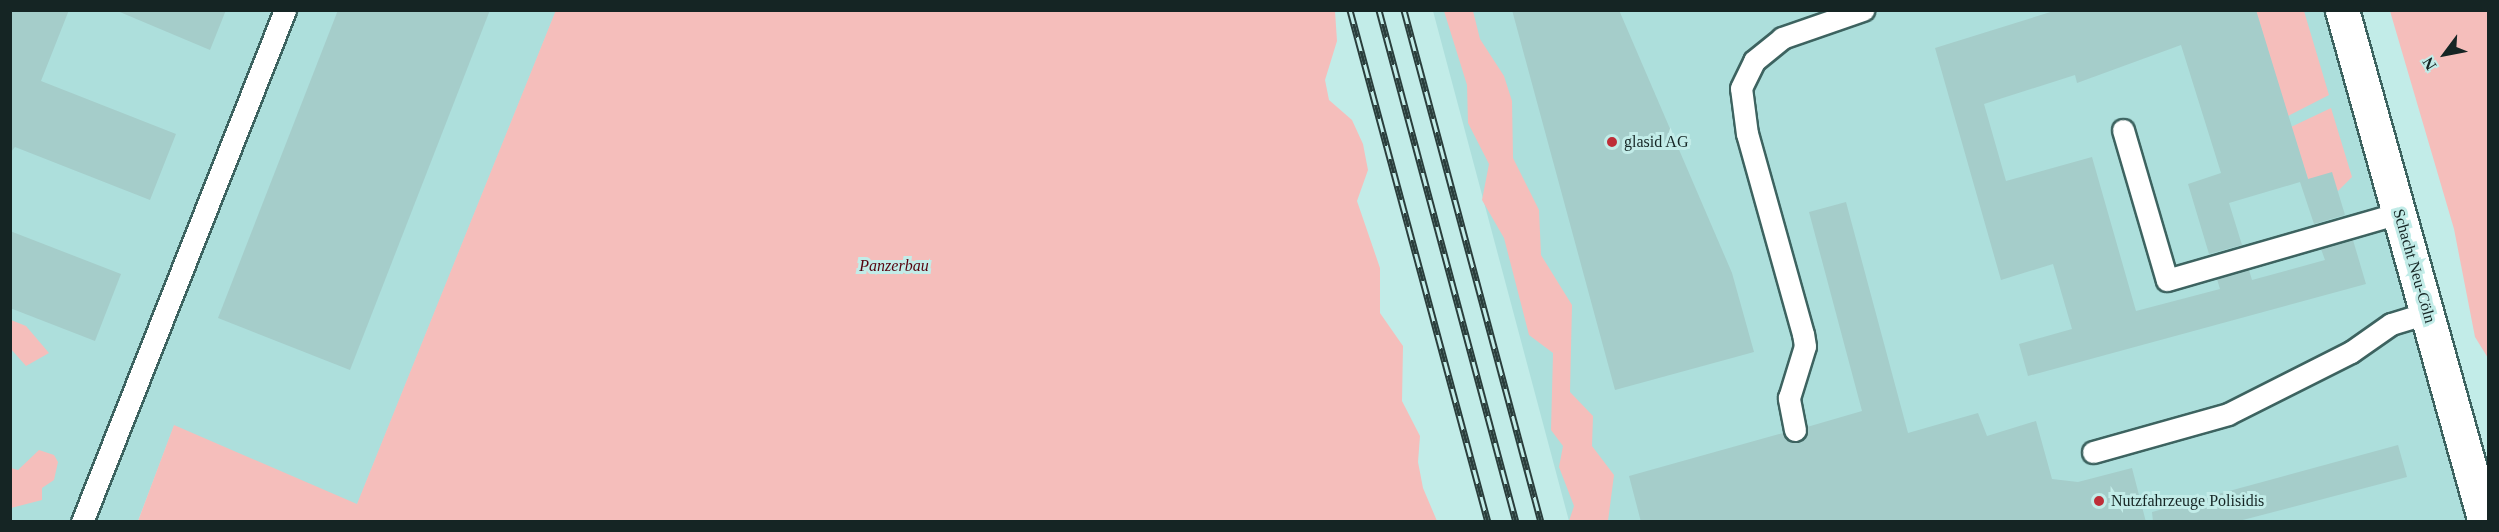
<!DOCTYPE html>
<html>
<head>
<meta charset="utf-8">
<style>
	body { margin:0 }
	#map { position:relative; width:2499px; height:532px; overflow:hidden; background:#c2ece8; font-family:"Times New Roman",serif }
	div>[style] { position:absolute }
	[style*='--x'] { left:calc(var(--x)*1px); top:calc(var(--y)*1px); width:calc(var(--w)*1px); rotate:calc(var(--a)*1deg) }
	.built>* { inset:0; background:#addfdc }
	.green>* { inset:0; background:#f5bebb }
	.building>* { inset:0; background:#a5cdca }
	.roads { filter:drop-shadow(2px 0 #3d6360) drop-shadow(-2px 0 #3d6360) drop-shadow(0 2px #3d6360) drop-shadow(0 -2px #3d6360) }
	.lane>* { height:21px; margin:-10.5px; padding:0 10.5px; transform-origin:10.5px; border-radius:10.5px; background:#fff }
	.street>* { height:33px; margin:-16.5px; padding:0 16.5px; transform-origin:16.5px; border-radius:16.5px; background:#fff }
	.rail>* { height:7px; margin-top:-3.5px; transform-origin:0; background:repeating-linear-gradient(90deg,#c2ece8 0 14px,#2a3e3c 0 28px); box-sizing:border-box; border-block:2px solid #2a3e3c }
	.dots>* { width:16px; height:16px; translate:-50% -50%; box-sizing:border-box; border:3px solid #c2ece8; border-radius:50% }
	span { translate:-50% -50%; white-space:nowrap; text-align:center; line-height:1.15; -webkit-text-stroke:6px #c2ece8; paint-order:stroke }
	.poi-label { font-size:16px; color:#152524 }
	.left { translate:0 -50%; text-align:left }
	.park-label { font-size:16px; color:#58030f; font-style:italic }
	.street-label { font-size:16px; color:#152524 }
	.frame { position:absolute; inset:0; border:12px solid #152524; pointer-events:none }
	.north { position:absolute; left:2415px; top:24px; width:60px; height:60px; -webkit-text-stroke:4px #c2ece8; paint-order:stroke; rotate:238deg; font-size:16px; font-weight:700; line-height:24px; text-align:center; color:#152524 }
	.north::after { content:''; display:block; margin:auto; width:21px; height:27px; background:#152524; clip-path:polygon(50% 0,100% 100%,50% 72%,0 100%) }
</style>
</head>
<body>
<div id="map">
	<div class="built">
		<i style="clip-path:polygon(10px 11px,556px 11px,357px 505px,174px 426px,138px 521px,11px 521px)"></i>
		<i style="clip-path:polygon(1433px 11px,2342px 11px,2485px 521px,1569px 521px)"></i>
	</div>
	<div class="green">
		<i style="clip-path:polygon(556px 10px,1335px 11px,1337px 41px,1325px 80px,1329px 100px,1352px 120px,1363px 144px,1368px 170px,1357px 201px,1380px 268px,1380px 313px,1403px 346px,1402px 401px,1420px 436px,1418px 462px,1423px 488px,1437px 521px,138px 521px,174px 425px,357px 504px)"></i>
		<i style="clip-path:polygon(1444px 11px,1473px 11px,1480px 39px,1504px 76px,1512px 101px,1513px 158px,1539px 210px,1541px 255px,1572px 305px,1570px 392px,1593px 416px,1592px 446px,1614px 475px,1608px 521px,1569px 521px,1574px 506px,1559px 467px,1563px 446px,1551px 430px,1553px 353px,1529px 335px,1504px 238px,1482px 200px,1489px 164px,1468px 123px,1467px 85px)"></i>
		<i style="clip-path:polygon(2256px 11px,2304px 11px,2329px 95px,2288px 116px)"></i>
		<i style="clip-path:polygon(2390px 11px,2488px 11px,2488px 358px,2475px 337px,2454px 229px)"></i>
		<i style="clip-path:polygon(2331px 108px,2352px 177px,2338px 191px,2308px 179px,2291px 127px)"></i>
		<i style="clip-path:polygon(11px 320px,26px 326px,49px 353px,26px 366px,11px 349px)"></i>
		<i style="clip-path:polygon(39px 450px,54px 455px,58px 462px,54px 480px,42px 488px,42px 500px,11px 508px,11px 468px,18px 470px)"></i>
	</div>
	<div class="building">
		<i style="clip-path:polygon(10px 10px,69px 10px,41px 81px,176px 134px,150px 200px,15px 147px,10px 153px)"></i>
		<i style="clip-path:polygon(115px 10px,226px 10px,210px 50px)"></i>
		<i style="clip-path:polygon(338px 10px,490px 10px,350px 370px,218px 318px)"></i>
		<i style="clip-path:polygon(1512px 10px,1619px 10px,1732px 273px,1754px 352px,1615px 390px)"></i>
		<i style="clip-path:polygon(2057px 10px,2256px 10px,2308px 179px,2332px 172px,2345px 215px,2314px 224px,2300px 182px,2229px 203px,2242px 245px,2209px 254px,2188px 184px,2221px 173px,2181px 45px,2077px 83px,2075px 75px,1984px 104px,2006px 181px,2092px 157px,2136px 311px,2220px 289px,2217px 279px,2249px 270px,2252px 280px,2325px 260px,2321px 249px,2353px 240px,2366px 284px,2028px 376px,2019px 344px,2072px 329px,2053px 264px,2001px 280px,1935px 48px)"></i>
		<i style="clip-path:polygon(1846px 202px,1908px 433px,1978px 413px,1987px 436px,2036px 421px,2052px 479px,2078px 482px,2132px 468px,2146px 522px,1641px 522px,1629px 476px,1783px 433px,1798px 442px,1807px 435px,1807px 427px,1862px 411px,1809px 212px)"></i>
		<i style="clip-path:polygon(10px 231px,121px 274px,95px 341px,10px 308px)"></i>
		<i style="clip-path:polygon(2398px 445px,2407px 477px,2235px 522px,2153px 522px,2152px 512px)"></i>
	</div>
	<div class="roads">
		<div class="lane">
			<i style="--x:2123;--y:130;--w:156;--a:73.7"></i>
			<i style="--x:2167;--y:280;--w:241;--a:-16.1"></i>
			<i style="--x:1795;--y:430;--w:33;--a:-101"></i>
			<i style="--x:1789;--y:398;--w:54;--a:-72.9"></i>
			<i style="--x:1805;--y:346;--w:12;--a:-99"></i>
			<i style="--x:1803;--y:334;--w:208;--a:-105.6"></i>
			<i style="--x:1747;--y:134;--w:46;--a:-97.4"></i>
			<i style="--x:1741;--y:88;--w:30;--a:-64"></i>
			<i style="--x:1754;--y:61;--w:36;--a:-39"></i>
			<i style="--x:1782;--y:38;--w:86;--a:-19.1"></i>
			<i style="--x:2093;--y:452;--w:140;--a:-15.7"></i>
			<i style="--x:2228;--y:414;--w:138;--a:-26.8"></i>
			<i style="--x:2351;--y:352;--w:49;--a:-35"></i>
			<i style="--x:2391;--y:324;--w:39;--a:-17"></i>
			<i style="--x:82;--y:522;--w:551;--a:-68.37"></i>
		</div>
		<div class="street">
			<i style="--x:2342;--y:10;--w:532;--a:74.4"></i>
		</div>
	</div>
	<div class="rail">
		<i style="--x:1350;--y:10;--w:530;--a:74.92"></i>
		<i style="--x:1379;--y:10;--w:530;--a:75.02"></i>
		<i style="--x:1404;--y:10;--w:530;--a:75.02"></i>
	</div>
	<div class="dots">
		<i style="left:1612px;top:142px;background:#be2e38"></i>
		<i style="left:2099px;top:501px;background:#be2e38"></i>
	</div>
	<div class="poi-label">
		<span class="left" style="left:1624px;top:142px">glasid AG</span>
		<span class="left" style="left:2111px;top:501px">Nutzfahrzeuge Polisidis</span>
	</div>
	<div class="park-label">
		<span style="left:894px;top:266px">Panzerbau</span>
	</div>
	<div class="street-label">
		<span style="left:2414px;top:266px;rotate:74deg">Schacht Neu-Cöln</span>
	</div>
	<div class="frame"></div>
	<div class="north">N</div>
</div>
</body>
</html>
